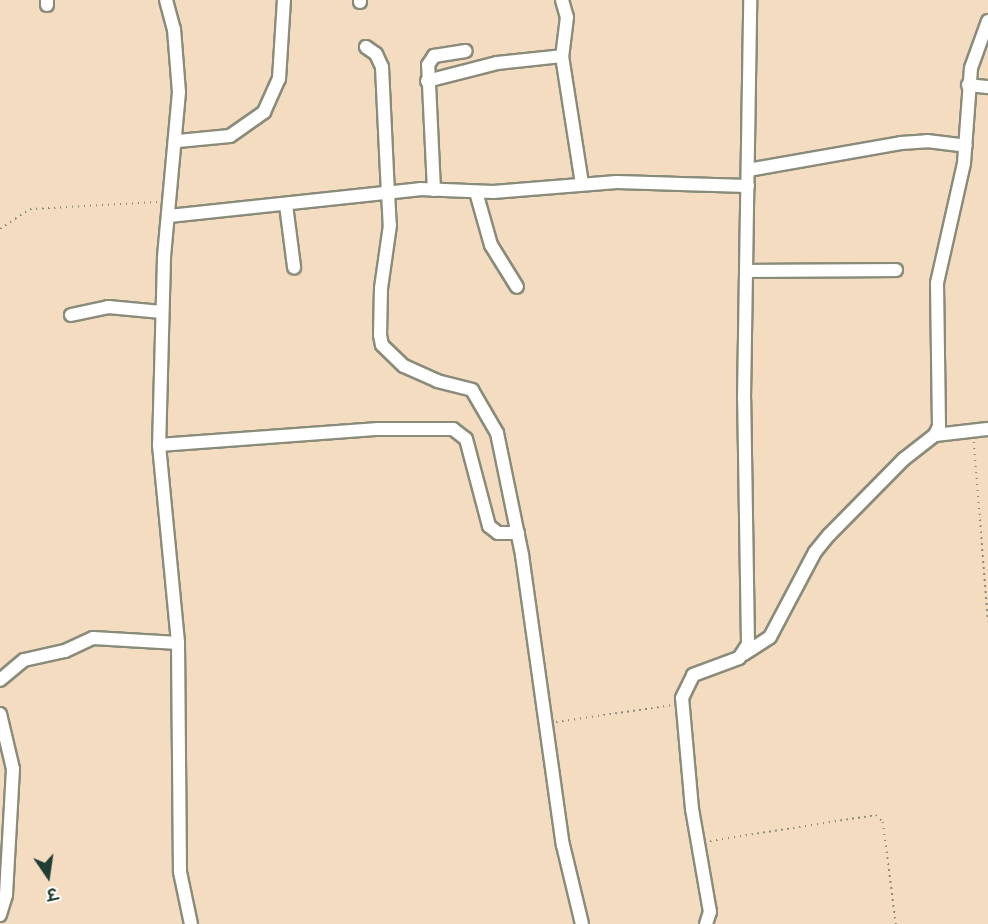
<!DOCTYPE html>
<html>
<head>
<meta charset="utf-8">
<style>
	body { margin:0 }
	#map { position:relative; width:988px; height:924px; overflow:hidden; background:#f4dcc1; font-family:"Comic Neue","Playpen Sans Deva",sans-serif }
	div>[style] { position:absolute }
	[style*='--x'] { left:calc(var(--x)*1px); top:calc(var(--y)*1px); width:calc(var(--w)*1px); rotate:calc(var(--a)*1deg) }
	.path>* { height:1.5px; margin-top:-0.75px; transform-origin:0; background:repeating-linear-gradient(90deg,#8a8c7a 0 1.5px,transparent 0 6px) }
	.roads { filter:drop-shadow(2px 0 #8a8c7a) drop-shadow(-2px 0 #8a8c7a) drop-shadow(0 2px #8a8c7a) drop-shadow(0 -2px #8a8c7a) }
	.minor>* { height:12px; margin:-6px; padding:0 6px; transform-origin:6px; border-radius:6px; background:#fff }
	span { translate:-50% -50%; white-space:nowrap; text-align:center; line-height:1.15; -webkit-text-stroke:5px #fff; paint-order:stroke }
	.north { position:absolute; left:18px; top:846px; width:60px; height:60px; -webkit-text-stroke:4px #fff; paint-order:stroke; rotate:167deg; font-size:16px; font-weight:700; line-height:24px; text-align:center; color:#1f3d34 }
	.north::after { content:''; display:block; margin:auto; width:21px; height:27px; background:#1f3d34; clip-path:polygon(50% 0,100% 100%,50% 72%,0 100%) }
</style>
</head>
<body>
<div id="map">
	<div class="path">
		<i style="--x:0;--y:229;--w:36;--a:-34"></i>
		<i style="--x:30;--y:209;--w:128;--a:-3.1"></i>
		<i style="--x:974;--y:442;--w:180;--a:85.5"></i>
		<i style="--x:556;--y:722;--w:118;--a:-8.3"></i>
		<i style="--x:710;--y:841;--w:168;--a:-8.9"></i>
		<i style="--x:876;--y:815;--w:10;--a:45"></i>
		<i style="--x:883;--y:822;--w:103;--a:82.7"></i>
	</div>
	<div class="roads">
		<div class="minor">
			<i style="--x:47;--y:0;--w:5;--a:90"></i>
			<i style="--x:166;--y:0;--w:30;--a:75"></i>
			<i style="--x:174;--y:29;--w:63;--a:85.5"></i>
			<i style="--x:179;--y:92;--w:167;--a:95.2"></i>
			<i style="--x:164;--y:258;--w:187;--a:91.5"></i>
			<i style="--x:159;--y:445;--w:199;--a:84.5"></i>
			<i style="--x:178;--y:643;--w:229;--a:89.5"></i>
			<i style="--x:180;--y:872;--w:53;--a:78.1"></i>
			<i style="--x:562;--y:0;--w:18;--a:74"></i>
			<i style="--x:567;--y:17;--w:39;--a:97"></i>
			<i style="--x:562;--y:56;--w:129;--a:81.1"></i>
			<i style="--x:360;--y:2;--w:2;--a:-90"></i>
			<i style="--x:366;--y:47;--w:12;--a:35"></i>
			<i style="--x:376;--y:54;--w:14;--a:65"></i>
			<i style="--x:382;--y:67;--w:125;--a:87.3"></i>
			<i style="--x:388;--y:192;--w:33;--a:87"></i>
			<i style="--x:390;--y:225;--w:64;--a:98.1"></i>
			<i style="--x:381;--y:288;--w:47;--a:91.2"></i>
			<i style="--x:380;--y:335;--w:10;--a:79"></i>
			<i style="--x:382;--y:345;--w:30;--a:44"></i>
			<i style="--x:404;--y:366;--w:36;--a:24"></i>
			<i style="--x:437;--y:381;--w:36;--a:14"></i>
			<i style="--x:472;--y:390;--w:50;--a:59.8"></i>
			<i style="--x:497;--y:433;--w:125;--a:78.4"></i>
			<i style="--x:522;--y:555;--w:293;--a:82"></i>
			<i style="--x:563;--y:845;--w:81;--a:76.5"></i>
			<i style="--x:427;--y:81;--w:72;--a:-14.4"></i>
			<i style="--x:497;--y:63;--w:65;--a:-6.1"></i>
			<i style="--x:968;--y:85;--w:20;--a:6"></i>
			<i style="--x:178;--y:141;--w:52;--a:-5.5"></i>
			<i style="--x:230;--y:136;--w:42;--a:-35.2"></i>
			<i style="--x:264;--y:112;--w:36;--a:-66"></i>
			<i style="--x:279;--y:79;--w:79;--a:-86.4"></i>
			<i style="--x:748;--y:170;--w:155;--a:-10"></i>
			<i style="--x:901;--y:143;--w:26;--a:-4"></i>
			<i style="--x:927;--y:141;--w:39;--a:7"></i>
			<i style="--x:434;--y:190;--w:125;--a:-92.7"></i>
			<i style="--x:428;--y:65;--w:11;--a:-56"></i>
			<i style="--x:434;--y:56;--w:32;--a:-9"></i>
			<i style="--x:476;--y:192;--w:55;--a:74.2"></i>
			<i style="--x:491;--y:245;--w:49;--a:58.2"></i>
			<i style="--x:286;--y:205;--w:63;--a:82.6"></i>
			<i style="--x:169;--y:216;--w:252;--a:-6.1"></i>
			<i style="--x:420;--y:189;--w:73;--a:2.4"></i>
			<i style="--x:493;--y:192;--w:124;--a:-4.6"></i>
			<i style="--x:617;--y:182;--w:131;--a:1.7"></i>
			<i style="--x:746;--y:271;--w:150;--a:-0.4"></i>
			<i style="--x:71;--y:315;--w:38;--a:-12"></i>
			<i style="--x:108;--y:307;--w:54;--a:5.3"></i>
			<i style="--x:935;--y:435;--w:53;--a:-6.5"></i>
			<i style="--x:159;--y:445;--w:220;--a:-4.2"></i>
			<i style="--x:378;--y:429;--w:75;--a:0"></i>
			<i style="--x:453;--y:429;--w:16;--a:38"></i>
			<i style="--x:466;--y:439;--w:90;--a:75.2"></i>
			<i style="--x:489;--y:526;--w:11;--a:38"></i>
			<i style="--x:498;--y:533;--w:20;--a:0"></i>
			<i style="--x:744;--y:654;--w:31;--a:-33"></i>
			<i style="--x:770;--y:637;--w:96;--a:-62.1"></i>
			<i style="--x:815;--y:552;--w:22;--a:-51"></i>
			<i style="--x:829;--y:535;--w:107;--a:-45.4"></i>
			<i style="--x:904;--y:459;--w:39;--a:-38"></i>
			<i style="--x:935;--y:435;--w:10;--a:-66"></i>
			<i style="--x:939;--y:426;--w:143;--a:-90.8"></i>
			<i style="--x:937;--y:283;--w:123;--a:-77.3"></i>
			<i style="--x:964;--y:163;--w:95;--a:-85.8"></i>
			<i style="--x:971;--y:68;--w:50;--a:-70.1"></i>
			<i style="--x:0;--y:680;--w:31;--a:-40"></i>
			<i style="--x:24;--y:660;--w:42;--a:-12.4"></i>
			<i style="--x:65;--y:651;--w:31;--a:-25"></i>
			<i style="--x:93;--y:638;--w:85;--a:3.4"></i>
			<i style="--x:0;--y:714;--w:57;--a:76.7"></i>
			<i style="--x:13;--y:769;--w:126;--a:93.2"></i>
			<i style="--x:6;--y:895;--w:21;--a:107"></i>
			<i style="--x:706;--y:924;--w:13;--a:-72"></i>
			<i style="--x:710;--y:912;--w:105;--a:-99.9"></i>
			<i style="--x:692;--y:809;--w:111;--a:-95.1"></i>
			<i style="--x:682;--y:698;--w:25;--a:-64"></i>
			<i style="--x:693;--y:675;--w:49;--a:-20.3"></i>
			<i style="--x:739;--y:658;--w:17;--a:-57"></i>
			<i style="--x:748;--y:644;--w:245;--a:-90.9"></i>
			<i style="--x:744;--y:399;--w:399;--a:-89.1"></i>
		</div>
	</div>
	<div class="north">उ</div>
</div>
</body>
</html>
